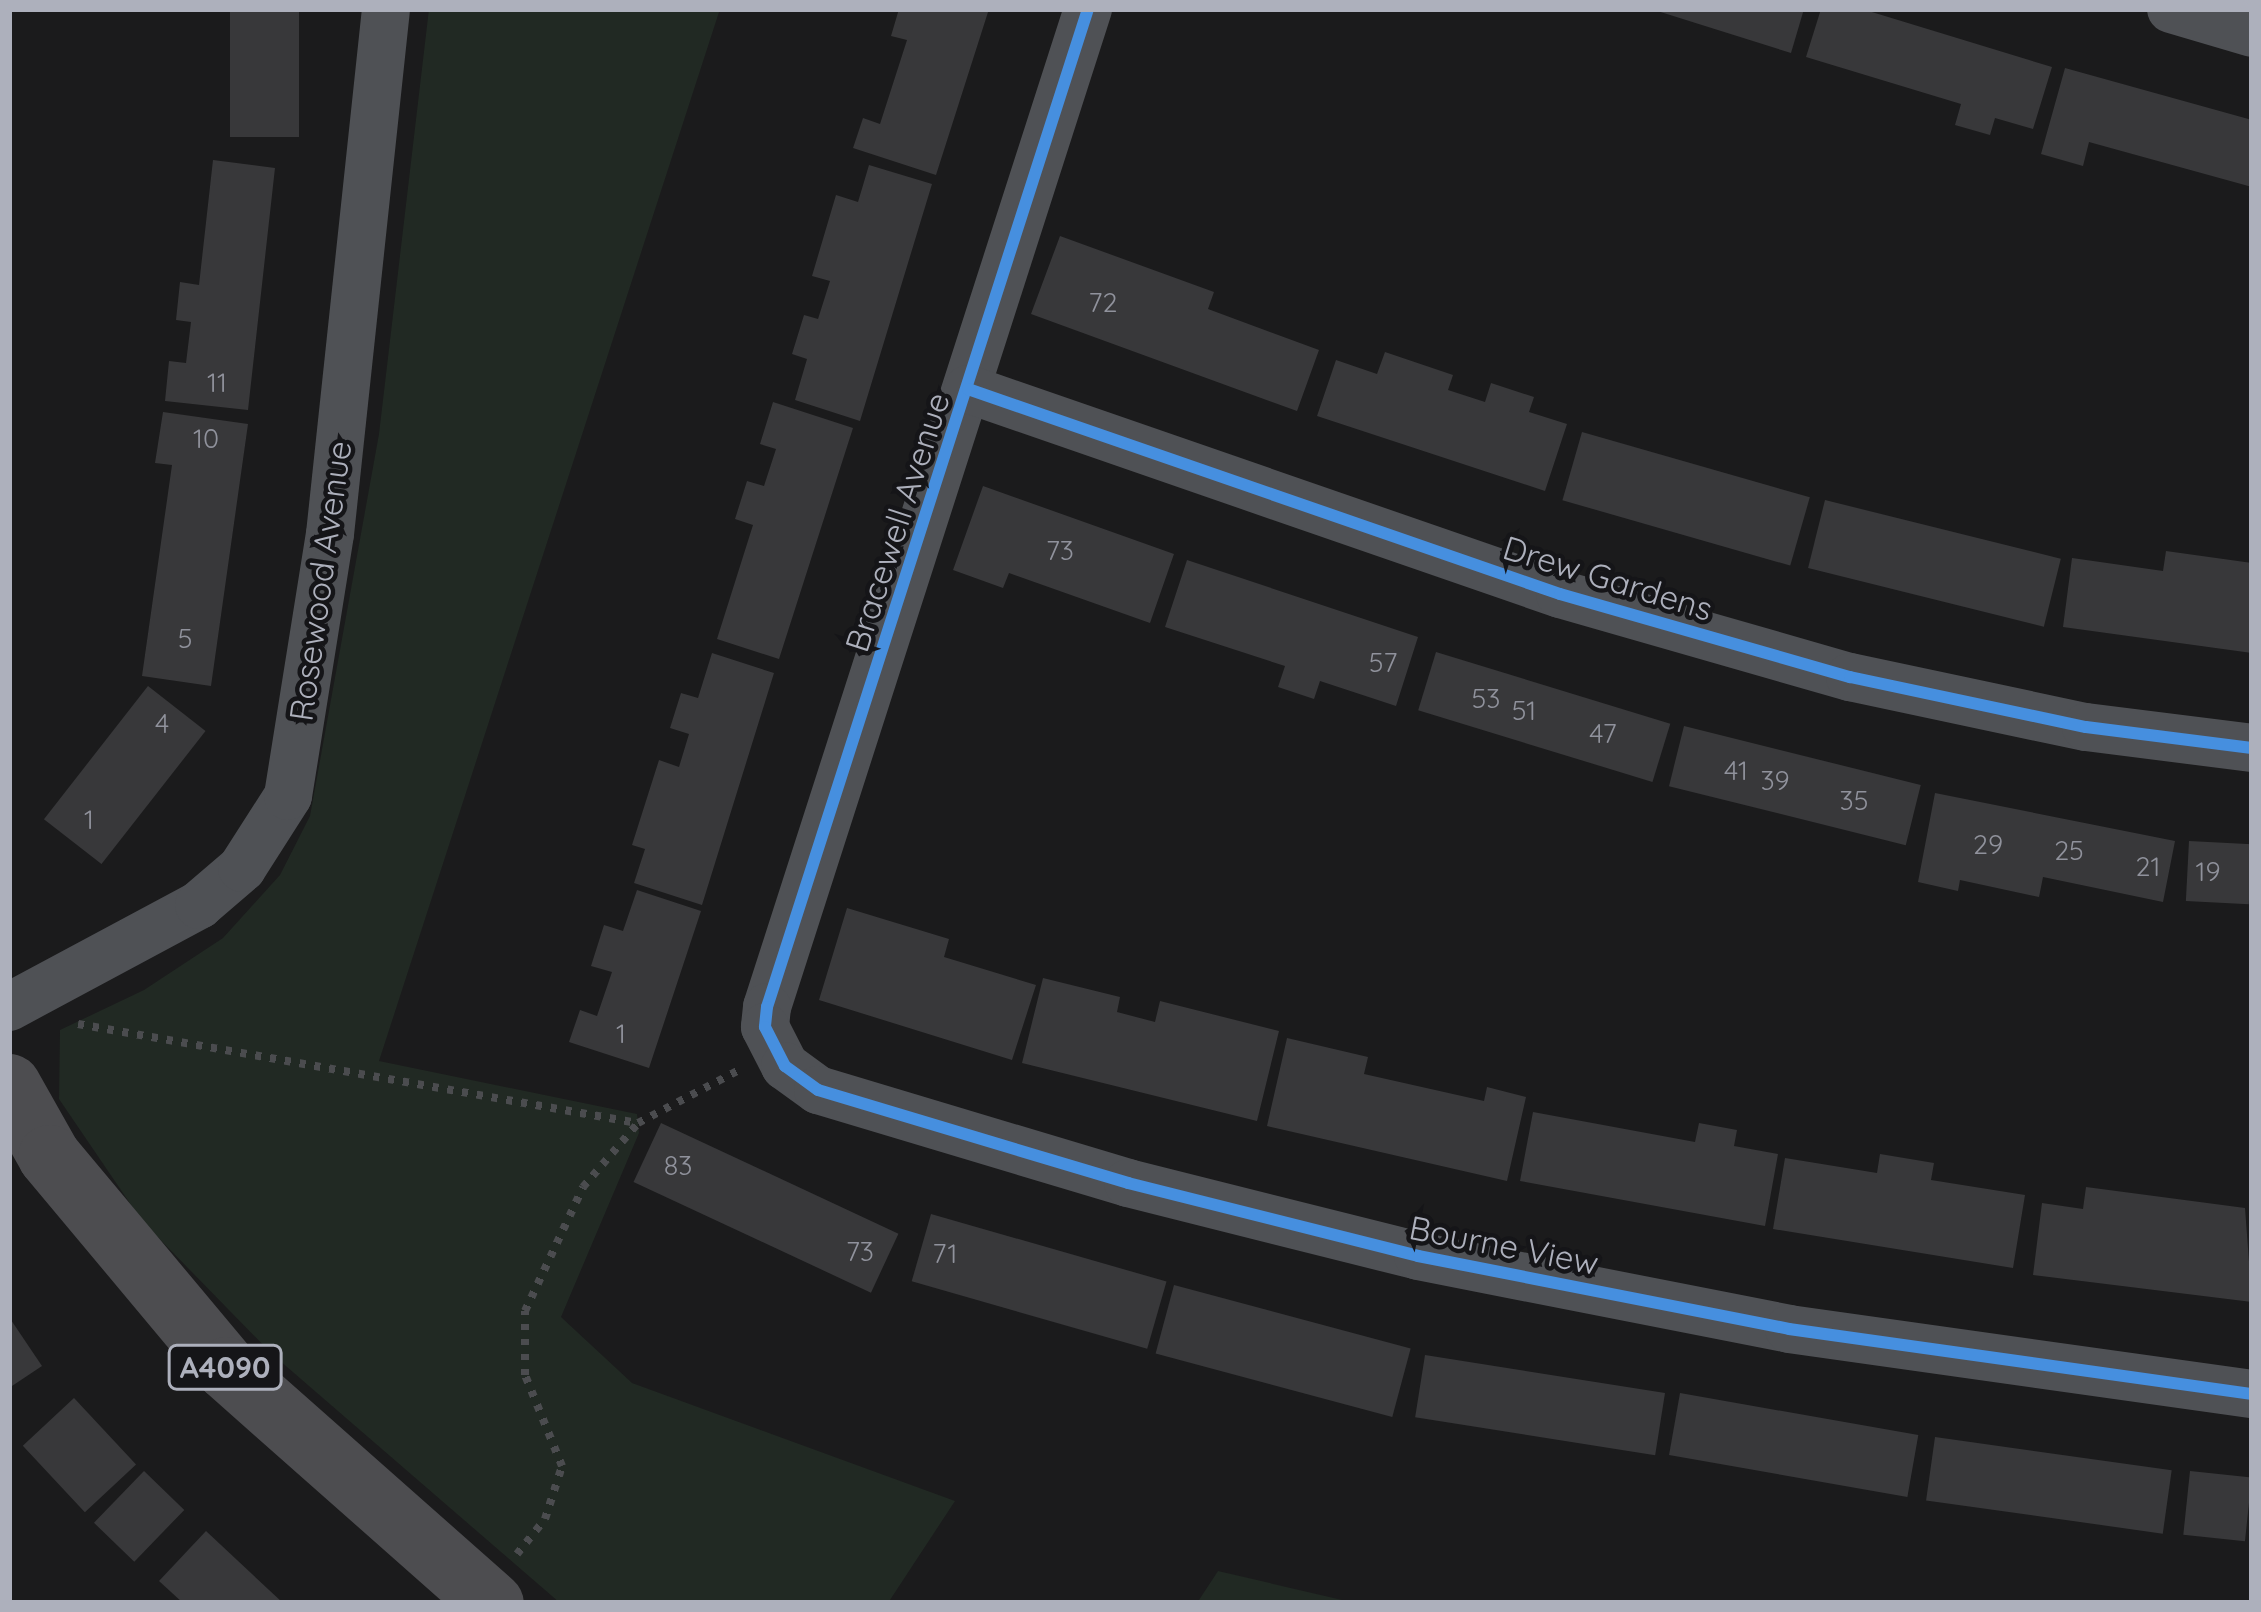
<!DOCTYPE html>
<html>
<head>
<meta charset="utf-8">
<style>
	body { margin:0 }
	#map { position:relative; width:2261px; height:1612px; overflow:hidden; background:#1b1b1c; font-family:Quicksand,sans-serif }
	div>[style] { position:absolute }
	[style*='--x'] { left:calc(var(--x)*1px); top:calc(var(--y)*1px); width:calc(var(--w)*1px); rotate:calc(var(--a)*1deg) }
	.green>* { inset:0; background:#212923 }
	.building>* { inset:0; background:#38383a; transform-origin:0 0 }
	.path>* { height:8px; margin-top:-4px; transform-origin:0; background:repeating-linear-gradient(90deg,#4b4c4f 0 6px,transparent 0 15px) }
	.minor>* { height:48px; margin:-24px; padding:0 24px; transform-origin:24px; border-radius:24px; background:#4f5155 }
	.major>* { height:63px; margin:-31.5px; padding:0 31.5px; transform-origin:31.5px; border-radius:31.5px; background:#4d4d50 }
	.cycleway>* { height:12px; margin:-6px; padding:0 6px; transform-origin:6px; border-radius:6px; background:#468fdf }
	span { translate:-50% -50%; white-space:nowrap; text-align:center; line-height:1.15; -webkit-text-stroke:9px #151518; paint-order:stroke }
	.number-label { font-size:27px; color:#90929c }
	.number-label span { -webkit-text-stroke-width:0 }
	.shield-label span { padding:3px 9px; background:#151518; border:3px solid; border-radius:9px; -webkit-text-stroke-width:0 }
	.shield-label { font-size:30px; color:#adb0bc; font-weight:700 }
	.street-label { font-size:33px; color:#adb0bc }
	.frame { position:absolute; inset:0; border:12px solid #adb0bc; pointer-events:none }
</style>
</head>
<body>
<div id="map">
	<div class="green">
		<i style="clip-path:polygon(429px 9px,720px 9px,379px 1061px,637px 1114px,639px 1133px,561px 1317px,632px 1383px,955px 1501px,888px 1603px,560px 1603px,272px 1354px,142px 1221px,59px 1099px,60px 1030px,144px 990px,223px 938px,280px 875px,310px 816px,379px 434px)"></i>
		<i style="clip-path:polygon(1218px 1571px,1355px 1603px,1197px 1603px)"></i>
	</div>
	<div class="building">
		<i style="left:230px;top:9px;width:69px;height:128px"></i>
		<i style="clip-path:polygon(899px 9px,989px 9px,936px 175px,853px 148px,863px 118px,880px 124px,907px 40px,891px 36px)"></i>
		<i style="clip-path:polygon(1651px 9px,1804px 9px,1791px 53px)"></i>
		<i style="clip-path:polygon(1821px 9px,1862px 9px,2052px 67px,2033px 129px,1995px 118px,1990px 135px,1955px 125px,1961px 104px,1806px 57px)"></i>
		<i style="clip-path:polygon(2065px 68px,2252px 120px,2252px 187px,2089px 142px,2083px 166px,2041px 154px)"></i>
		<i style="clip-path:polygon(213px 160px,275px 168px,248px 410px,165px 401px,169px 361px,186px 363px,191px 322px,176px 320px,180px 282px,199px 285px)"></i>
		<i style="clip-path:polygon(869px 165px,932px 184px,860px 421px,795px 400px,807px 359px,792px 354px,804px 315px,818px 319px,830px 281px,812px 276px,836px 195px,858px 202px)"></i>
		<i style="clip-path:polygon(1060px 236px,1214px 292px,1208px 309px,1319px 350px,1297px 411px,1031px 314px)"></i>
		<i style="clip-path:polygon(1385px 352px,1453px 375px,1448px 390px,1485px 402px,1491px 383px,1534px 397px,1529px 412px,1567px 424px,1545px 491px,1317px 416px,1336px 360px,1377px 374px)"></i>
		<i style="clip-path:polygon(773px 402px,853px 428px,779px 659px,717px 639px,753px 525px,735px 519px,747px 481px,764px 486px,776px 449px,760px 444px)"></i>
		<i style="clip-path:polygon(163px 412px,248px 424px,211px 686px,142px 676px,172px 465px,155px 463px)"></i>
		<i style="left:1582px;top:432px;width:237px;height:71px;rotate:16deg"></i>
		<i style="clip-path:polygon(983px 486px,1174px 554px,1150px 623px,1009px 573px,1003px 588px,953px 570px)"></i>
		<i style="left:1825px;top:500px;width:243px;height:70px;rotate:14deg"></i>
		<i style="clip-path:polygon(2166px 551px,2252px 563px,2252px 653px,2063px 627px,2072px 558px,2163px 571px)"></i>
		<i style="clip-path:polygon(1187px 560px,1418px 637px,1396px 706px,1320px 681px,1314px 699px,1278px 687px,1285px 666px,1165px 627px)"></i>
		<i style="left:1436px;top:652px;width:245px;height:61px;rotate:17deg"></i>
		<i style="clip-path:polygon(712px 653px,774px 673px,702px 905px,634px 883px,645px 849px,632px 845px,659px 760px,679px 767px,689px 734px,670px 728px,681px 693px,698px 698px)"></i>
		<i style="left:148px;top:686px;width:73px;height:169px;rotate:38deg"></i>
		<i style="left:1684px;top:726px;width:244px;height:62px;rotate:14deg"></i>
		<i style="clip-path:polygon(1935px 793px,2175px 841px,2163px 902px,2043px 877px,2039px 897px,1960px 880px,1958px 891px,1918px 882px)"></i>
		<i style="left:2189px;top:841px;width:63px;height:60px;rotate:3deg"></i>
		<i style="clip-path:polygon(637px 890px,701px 911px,649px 1068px,569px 1042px,580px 1010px,597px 1016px,612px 972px,591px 966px,604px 925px,623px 931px)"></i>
		<i style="clip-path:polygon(847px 908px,949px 939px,944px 957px,1036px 985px,1012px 1060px,819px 1000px)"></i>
		<i style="clip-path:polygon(1043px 978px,1120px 997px,1117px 1012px,1155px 1022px,1160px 1001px,1279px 1031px,1257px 1121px,1022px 1063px)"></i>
		<i style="clip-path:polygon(1287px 1038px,1368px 1057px,1364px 1074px,1484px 1101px,1487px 1087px,1526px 1097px,1507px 1181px,1267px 1126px)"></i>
		<i style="clip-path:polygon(1533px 1112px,1695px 1142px,1699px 1123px,1737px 1130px,1734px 1146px,1778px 1154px,1765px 1226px,1520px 1181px)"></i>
		<i style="left:661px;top:1123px;width:262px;height:65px;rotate:25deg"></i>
		<i style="clip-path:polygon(1880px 1154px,1934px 1163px,1931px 1180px,2025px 1195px,2013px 1268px,1773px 1229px,1785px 1158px,1877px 1173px)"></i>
		<i style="clip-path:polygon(2086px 1187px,2245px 1208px,2252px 1302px,2033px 1275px,2042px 1203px,2083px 1209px)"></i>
		<i style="left:931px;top:1214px;width:245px;height:70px;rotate:16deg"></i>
		<i style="left:1174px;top:1285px;width:245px;height:71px;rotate:15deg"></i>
		<i style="clip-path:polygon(9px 1317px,42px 1366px,9px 1388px)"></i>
		<i style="left:1425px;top:1355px;width:243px;height:63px;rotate:9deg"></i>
		<i style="left:1680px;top:1393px;width:242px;height:63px;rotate:10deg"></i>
		<i style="left:74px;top:1398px;width:91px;height:70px;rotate:47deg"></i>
		<i style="left:1935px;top:1437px;width:239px;height:64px;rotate:8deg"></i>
		<i style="left:144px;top:1471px;width:56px;height:72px;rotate:44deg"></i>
		<i style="left:2190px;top:1471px;width:62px;height:64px;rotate:6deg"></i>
		<i style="clip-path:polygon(206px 1531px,283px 1603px,183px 1603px,159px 1581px)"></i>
	</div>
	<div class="path">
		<i style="--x:78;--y:1024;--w:568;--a:10.04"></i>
		<i style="--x:517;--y:1554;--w:45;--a:-51.3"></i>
		<i style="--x:545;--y:1519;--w:56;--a:-72.2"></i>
		<i style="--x:562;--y:1466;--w:98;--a:-112.1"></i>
		<i style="--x:525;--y:1375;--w:64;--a:-90"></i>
		<i style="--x:525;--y:1311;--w:137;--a:-64.9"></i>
		<i style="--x:583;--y:1187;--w:84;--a:-49.3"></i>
		<i style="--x:638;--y:1123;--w:112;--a:-27.7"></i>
	</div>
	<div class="minor">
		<i style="--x:1088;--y:9;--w:1048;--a:107.83"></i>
		<i style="--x:767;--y:1007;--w:20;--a:96"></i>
		<i style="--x:765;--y:1027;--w:44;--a:62.9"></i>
		<i style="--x:785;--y:1066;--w:41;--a:36"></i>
		<i style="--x:818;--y:1090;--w:324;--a:16.7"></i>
		<i style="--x:1128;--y:1183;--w:299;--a:14.1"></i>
		<i style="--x:1418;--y:1256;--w:378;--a:11.1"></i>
		<i style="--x:1789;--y:1329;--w:468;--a:8"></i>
		<i style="--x:2171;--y:9;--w:84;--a:16.5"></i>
		<i style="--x:968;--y:389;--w:626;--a:19.1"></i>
		<i style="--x:1560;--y:594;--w:302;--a:16"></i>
		<i style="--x:1850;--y:677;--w:241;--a:12"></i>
		<i style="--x:2086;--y:727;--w:167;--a:7.2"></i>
		<i style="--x:9;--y:1007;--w:216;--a:-28.2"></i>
		<i style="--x:199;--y:905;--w:57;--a:-40.7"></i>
		<i style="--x:242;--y:868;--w:85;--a:-57.4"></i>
		<i style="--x:288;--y:796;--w:265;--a:-80.9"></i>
		<i style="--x:330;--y:534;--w:528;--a:-83.91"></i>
	</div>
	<div class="major">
		<i style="--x:9;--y:1085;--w:81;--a:60.6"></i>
		<i style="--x:49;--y:1156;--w:276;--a:50.1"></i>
		<i style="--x:226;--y:1368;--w:355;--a:41.5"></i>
	</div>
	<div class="cycleway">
		<i style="--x:1088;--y:9;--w:1048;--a:107.83"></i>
		<i style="--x:767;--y:1007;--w:20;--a:96"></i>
		<i style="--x:765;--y:1027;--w:44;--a:62.9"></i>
		<i style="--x:785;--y:1066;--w:41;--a:36"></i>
		<i style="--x:818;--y:1090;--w:324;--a:16.7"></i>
		<i style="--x:1128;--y:1183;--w:299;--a:14.1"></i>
		<i style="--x:1418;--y:1256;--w:378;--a:11.1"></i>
		<i style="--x:1789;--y:1329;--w:468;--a:8"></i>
		<i style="--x:968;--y:389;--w:626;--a:19.1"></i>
		<i style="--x:1560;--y:594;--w:302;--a:16"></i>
		<i style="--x:1850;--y:677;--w:241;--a:12"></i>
		<i style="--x:2086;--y:727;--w:167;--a:7.2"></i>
	</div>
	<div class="number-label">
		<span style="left:1103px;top:303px">72</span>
		<span style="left:217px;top:383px">11</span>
		<span style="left:206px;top:439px">10</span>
		<span style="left:1060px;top:551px">73</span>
		<span style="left:185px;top:639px">5</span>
		<span style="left:1383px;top:663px">57</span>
		<span style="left:1486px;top:699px">53</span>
		<span style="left:1524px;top:711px">51</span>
		<span style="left:162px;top:724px">4</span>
		<span style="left:1603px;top:734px">47</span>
		<span style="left:1736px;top:771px">41</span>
		<span style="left:1775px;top:781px">39</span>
		<span style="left:1854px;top:801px">35</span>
		<span style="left:89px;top:820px">1</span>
		<span style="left:1988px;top:845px">29</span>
		<span style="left:2069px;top:851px">25</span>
		<span style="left:2148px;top:867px">21</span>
		<span style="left:2208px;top:872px">19</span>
		<span style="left:621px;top:1034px">1</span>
		<span style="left:678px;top:1166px">83</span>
		<span style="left:860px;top:1252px">73</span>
		<span style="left:945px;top:1254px">71</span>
	</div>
	<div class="shield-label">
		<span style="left:225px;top:1367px">A4090</span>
	</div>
	<div class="street-label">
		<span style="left:897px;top:522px;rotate:-72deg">Bracewell Avenue</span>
		<span style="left:1608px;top:578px;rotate:17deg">Drew Gardens</span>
		<span style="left:320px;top:581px;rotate:-82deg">Rosewood Avenue</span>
		<span style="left:1504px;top:1245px;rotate:11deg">Bourne View</span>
	</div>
	<div class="frame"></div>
</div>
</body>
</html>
